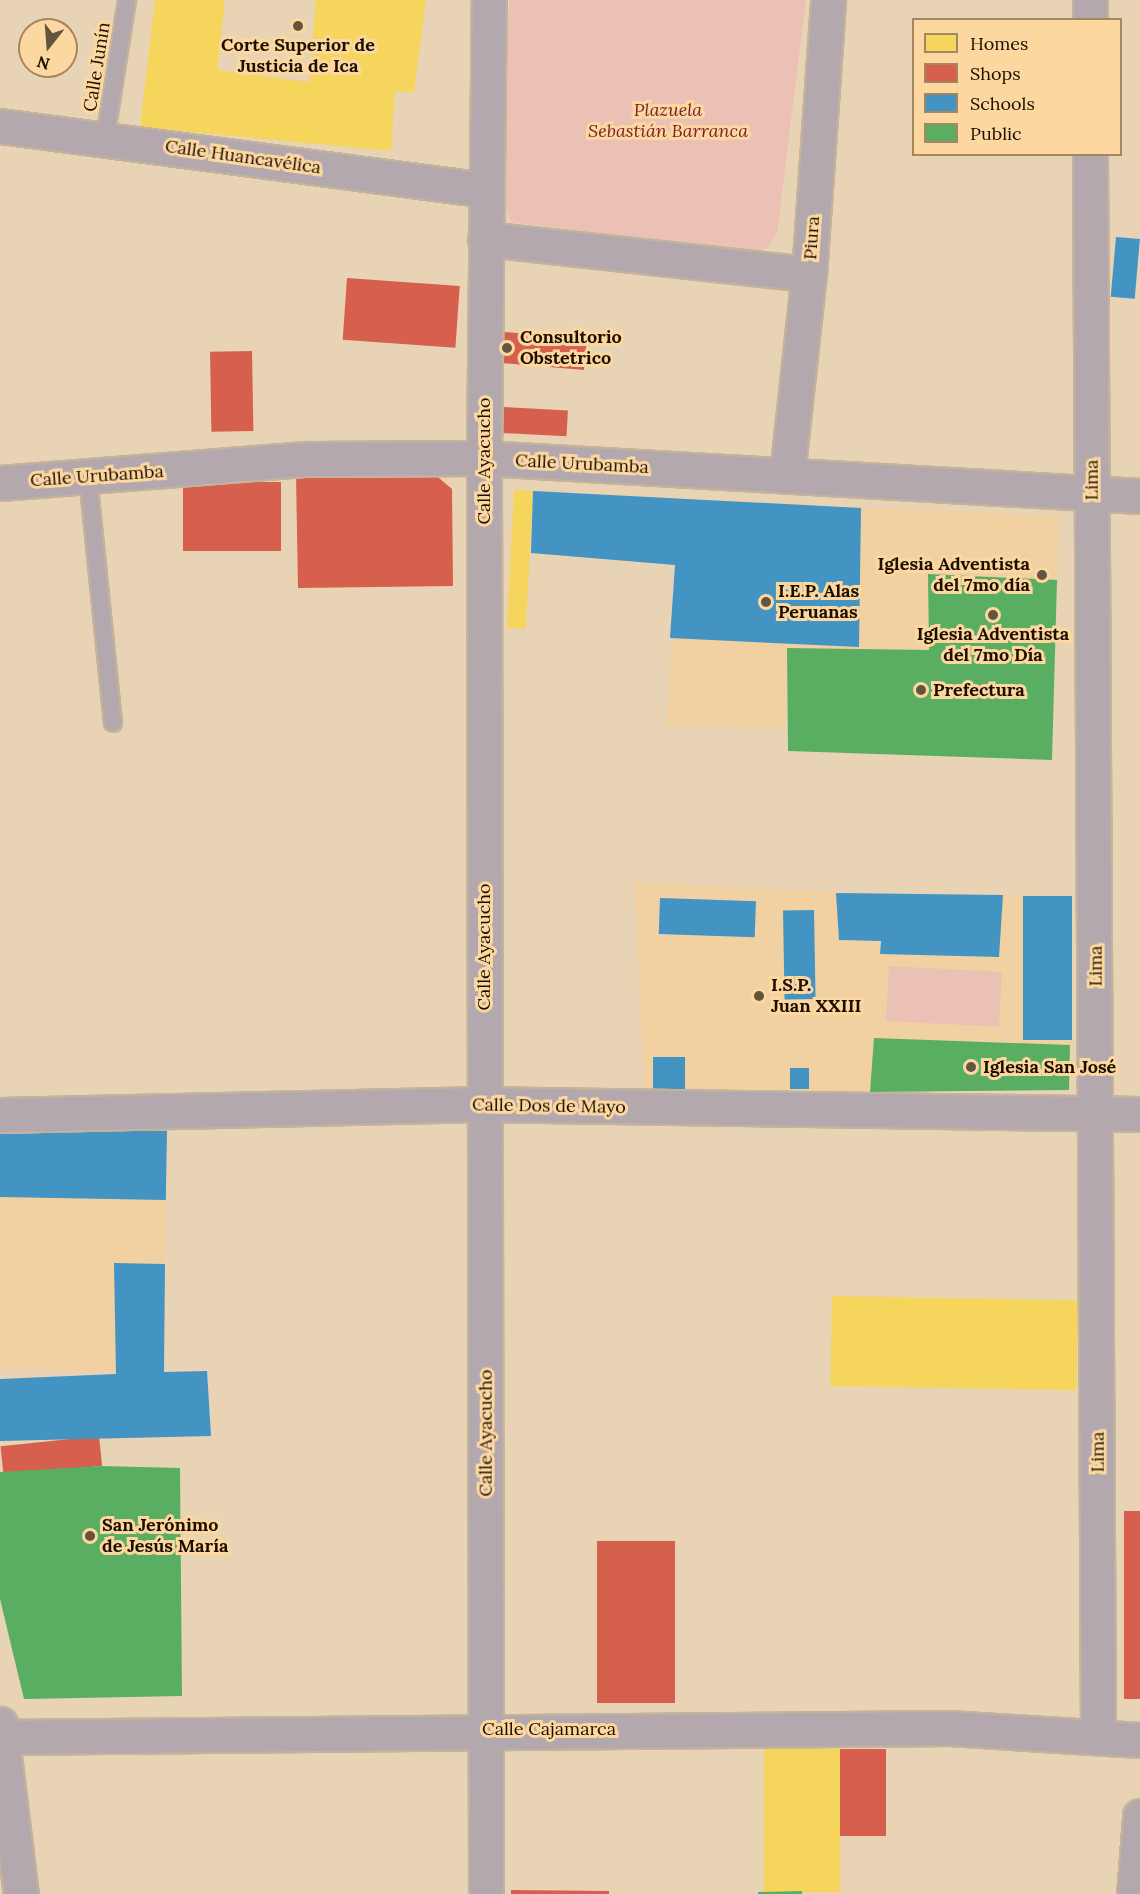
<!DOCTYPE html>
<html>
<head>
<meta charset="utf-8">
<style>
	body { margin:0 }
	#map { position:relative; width:1140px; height:1894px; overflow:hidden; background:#e8d3b5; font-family:Lora,serif }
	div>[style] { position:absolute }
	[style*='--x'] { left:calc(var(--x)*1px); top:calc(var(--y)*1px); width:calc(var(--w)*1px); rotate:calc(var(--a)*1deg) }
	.built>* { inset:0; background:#f1d0a2; transform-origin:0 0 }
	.green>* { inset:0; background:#eac1b4; transform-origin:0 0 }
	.homes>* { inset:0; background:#f6d55c; transform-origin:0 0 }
	.shops>* { inset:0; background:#d6604d; transform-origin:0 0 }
	.schools>* { inset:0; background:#4393c3; transform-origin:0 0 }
	.public>* { inset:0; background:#5aae61 }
	.roads { filter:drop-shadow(2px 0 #c3b39c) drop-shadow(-2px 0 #c3b39c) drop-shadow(0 2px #c3b39c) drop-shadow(0 -2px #c3b39c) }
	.lane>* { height:16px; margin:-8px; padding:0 8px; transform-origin:8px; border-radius:8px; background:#b2a8ad }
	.street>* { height:33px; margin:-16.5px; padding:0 16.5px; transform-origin:16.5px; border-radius:16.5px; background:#b2a8ad }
	.dots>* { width:16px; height:16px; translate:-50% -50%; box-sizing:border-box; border:3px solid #fdd7a0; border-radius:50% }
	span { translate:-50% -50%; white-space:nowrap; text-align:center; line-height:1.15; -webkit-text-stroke:6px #fdd7a0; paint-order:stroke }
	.poi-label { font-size:18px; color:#1c0f00; font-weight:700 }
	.left { translate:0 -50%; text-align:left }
	.right { translate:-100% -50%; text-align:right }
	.street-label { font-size:18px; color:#1c0f00 }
	.park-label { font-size:18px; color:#7b202e; font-style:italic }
	.legend { position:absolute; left:912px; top:18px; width:210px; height:138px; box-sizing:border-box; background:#fdd7a0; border:2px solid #a38760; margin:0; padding:8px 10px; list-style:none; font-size:18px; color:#1c0f00 }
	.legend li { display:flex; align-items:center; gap:12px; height:30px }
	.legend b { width:30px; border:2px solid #a38760 }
	.north { position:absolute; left:18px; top:18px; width:60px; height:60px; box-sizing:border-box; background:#fdd7a0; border:2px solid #a38760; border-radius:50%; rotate:197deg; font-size:16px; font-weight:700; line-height:24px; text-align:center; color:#1c0f00 }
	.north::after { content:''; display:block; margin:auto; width:21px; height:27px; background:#63543f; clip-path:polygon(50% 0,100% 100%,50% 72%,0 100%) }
</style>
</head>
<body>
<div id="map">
	<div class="built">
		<i style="clip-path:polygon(680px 499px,1059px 516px,1057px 580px,928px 574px,929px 650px,787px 648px,785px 728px,667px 726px)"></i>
		<i style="clip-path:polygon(635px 882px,883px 895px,1072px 896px,1070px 1045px,875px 1038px,870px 1092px,644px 1091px)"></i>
		<i style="left:167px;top:1131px;width:241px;height:167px;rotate:91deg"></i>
	</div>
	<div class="green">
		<i style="clip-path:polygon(509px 0,806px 0,777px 233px,767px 248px,757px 253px,511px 222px,502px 200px)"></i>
		<i style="left:889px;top:966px;width:113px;height:55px;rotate:3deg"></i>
	</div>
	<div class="homes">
		<i style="clip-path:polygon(155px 0,225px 0,217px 70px,309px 82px,316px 0,426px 0,414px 92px,395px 91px,391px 151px,140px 127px)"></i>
		<i style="left:514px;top:490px;width:19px;height:138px;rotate:3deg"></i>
		<i style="left:832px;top:1296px;width:246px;height:90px;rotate:1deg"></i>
		<i style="left:764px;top:1749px;width:76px;height:143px"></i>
	</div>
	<div class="shops">
		<i style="left:347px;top:278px;width:113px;height:62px;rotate:4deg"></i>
		<i style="left:504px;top:332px;width:83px;height:31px;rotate:5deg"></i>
		<i style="left:252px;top:351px;width:80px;height:42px;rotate:89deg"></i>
		<i style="left:503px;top:407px;width:65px;height:26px;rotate:3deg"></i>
		<i style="clip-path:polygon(433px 473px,452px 489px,453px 586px,298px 588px,296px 475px)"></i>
		<i style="left:281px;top:482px;width:69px;height:98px;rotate:90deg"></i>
		<i style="left:99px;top:1436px;width:30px;height:99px;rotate:84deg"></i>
		<i style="left:1124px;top:1511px;width:16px;height:188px"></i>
		<i style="left:597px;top:1541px;width:78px;height:162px"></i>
		<i style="left:840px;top:1749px;width:46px;height:87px"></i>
		<i style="clip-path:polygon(511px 1890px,609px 1891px,609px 1894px,511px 1894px)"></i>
	</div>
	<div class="schools">
		<i style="left:1116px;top:237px;width:24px;height:60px;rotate:5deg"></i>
		<i style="clip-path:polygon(533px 491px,861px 508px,859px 647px,670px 638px,675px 565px,531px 553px)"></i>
		<i style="clip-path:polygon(836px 893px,1003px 895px,999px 957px,880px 954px,881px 941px,839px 940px)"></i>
		<i style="left:1023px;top:896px;width:49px;height:144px"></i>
		<i style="left:660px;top:898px;width:96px;height:36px;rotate:2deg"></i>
		<i style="left:814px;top:910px;width:89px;height:31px;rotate:89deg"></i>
		<i style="left:653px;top:1057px;width:32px;height:32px"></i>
		<i style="left:790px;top:1068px;width:19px;height:21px"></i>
		<i style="left:167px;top:1131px;width:69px;height:167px;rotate:91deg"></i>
		<i style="clip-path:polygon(114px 1263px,165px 1264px,164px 1372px,207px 1371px,211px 1436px,0 1441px,0 1379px,116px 1374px)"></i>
	</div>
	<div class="public">
		<i style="clip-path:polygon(928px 574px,1057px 580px,1052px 760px,788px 751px,787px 648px,929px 650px)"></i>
		<i style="clip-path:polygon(874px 1038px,1070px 1045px,1069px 1090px,870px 1092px)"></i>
		<i style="clip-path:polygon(102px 1466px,180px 1468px,182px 1696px,24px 1699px,0 1599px,0 1472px)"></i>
		<i style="clip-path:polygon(802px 1891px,802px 1894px,758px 1894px,758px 1892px)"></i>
	</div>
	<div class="roads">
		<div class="lane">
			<i style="--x:105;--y:139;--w:141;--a:-81"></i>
			<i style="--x:88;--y:477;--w:247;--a:84.2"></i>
		</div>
		<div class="street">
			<i style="--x:1090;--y:0;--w:20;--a:90"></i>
			<i style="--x:0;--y:126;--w:489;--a:7.5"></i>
			<i style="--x:1090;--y:154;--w:1581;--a:89.71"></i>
			<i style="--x:485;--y:239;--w:326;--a:6.2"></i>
			<i style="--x:787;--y:475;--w:202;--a:-83.8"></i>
			<i style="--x:809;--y:274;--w:275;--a:-86"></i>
			<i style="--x:0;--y:483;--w:308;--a:-4.5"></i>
			<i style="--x:307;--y:459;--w:177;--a:-0.3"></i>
			<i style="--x:484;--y:458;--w:657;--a:3.32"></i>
			<i style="--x:0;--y:1115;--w:484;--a:-1.3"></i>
			<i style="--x:484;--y:1104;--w:656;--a:0.87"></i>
			<i style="--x:0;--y:1724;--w:171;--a:83"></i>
			<i style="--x:0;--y:1737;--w:949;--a:-0.54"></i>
			<i style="--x:949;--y:1728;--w:191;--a:3.6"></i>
			<i style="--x:486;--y:1894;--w:1436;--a:-90.08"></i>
			<i style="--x:484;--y:458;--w:458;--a:-89.4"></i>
			<i style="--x:1134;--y:1894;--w:78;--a:-85.6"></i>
		</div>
	</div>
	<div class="dots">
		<i style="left:298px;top:26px;background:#63543f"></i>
		<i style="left:507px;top:348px;background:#63543f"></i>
		<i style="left:1042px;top:575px;background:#63543f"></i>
		<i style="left:766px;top:602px;background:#63543f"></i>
		<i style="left:993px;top:615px;background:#63543f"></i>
		<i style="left:921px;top:690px;background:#63543f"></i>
		<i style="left:759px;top:996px;background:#63543f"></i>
		<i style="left:971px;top:1067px;background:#63543f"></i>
		<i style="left:90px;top:1536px;background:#63543f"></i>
	</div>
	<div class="poi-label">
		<span style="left:298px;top:56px">Corte Superior de<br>Justicia de Ica</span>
		<span class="left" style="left:520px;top:348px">Consultorio<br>Obstetrico</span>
		<span class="right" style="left:1030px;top:575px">Iglesia Adventista<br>del 7mo día</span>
		<span class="left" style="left:778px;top:602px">I.E.P. Alas<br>Peruanas</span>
		<span style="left:993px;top:645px">Iglesia Adventista<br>del 7mo Día</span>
		<span class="left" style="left:933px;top:690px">Prefectura</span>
		<span class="left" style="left:771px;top:996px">I.S.P.<br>Juan XXIII</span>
		<span class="left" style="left:983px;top:1067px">Iglesia San José</span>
		<span class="left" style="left:102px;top:1536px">San Jerónimo<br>de Jesús María</span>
	</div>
	<div class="street-label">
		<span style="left:97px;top:67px;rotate:-81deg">Calle Junín</span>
		<span style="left:243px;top:157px;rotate:8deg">Calle Huancavélica</span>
		<span style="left:812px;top:238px;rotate:-86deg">Piura</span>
		<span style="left:484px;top:461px;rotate:-90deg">Calle Ayacucho</span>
		<span style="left:582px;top:464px;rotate:3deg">Calle Urubamba</span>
		<span style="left:97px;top:476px;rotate:-4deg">Calle Urubamba</span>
		<span style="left:1092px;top:480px;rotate:-90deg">Lima</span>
		<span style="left:484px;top:947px;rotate:-90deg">Calle Ayacucho</span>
		<span style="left:1096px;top:966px;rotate:-90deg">Lima</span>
		<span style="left:549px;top:1106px;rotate:1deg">Calle Dos de Mayo</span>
		<span style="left:486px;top:1433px;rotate:-90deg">Calle Ayacucho</span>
		<span style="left:1098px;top:1452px;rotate:-90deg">Lima</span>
		<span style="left:549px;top:1729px">Calle Cajamarca</span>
	</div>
	<div class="park-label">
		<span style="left:668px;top:121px">Plazuela<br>Sebastián Barranca</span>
	</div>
	<ul class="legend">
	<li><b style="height:16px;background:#f6d55c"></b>Homes</li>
	<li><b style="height:16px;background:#d6604d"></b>Shops</li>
	<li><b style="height:16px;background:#4393c3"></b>Schools</li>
	<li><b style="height:16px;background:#5aae61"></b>Public</li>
	</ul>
	<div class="north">N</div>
</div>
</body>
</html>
